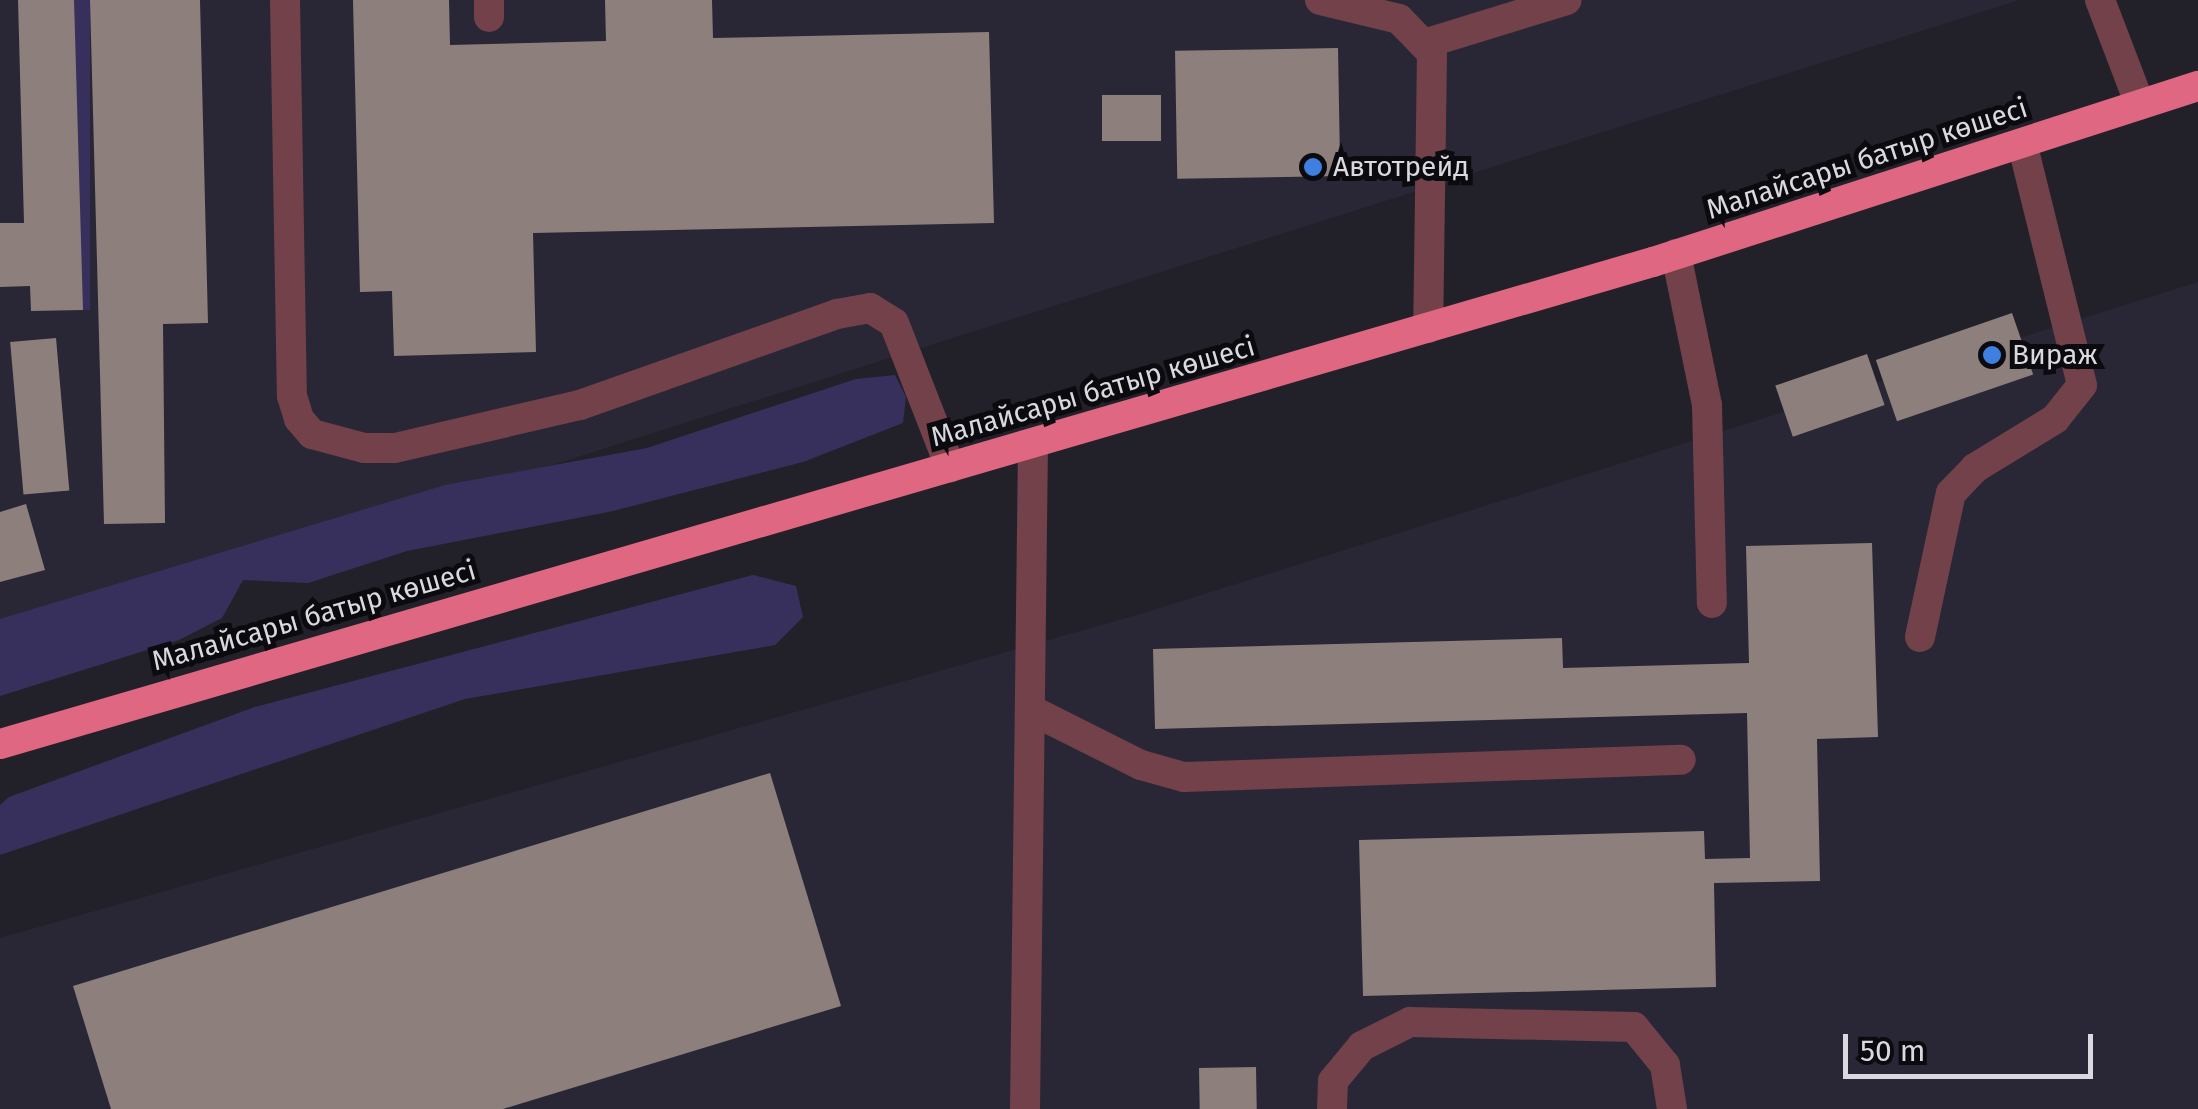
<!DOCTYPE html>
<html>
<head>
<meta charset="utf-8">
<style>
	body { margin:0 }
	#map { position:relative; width:2198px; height:1109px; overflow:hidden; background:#222129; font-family:"Fira Sans",sans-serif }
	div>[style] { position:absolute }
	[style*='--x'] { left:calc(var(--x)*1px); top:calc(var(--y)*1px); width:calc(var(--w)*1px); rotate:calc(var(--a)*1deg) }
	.built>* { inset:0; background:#292736 }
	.green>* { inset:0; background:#38305c; transform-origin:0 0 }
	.building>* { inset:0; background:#8d807c; transform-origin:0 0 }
	.minor>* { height:30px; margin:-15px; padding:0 15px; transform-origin:15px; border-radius:15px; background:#72414a }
	.highway>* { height:30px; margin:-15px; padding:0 15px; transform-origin:15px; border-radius:15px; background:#e06782 }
	.dots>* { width:28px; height:28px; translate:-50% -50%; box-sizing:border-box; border:5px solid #0b0b0f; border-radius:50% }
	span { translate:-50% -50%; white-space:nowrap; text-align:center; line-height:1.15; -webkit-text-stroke:10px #0b0b0f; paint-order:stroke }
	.street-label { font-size:28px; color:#dad9df }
	.poi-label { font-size:28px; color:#dad9df }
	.left { translate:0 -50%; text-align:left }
	.scale { position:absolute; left:1843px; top:1034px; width:250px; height:45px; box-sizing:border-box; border:5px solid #dad9df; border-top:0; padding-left:12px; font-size:30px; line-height:35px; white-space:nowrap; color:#dad9df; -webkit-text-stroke:8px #0b0b0f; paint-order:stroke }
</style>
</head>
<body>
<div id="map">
	<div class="built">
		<i style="clip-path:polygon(0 0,2019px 0,0 640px)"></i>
		<i style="clip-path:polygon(2198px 282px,2198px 1109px,0 1109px,0 938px,1144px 613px)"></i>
	</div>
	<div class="green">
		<i style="left:74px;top:0;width:16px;height:310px"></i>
		<i style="clip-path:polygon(895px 375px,906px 397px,903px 423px,803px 462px,613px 511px,407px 551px,308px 583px,243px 580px,222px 618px,179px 640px,0 696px,0 619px,445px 485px,647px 448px,856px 379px)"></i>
		<i style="clip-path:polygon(753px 575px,796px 586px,803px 617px,775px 645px,465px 699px,0 855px,0 805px,9px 797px,255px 707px)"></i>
	</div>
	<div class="building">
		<i style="clip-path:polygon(18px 0,74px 0,83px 310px,31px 311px,30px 286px,0 287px,0 223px,24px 223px)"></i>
		<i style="clip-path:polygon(90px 0,200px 0,208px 323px,163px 324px,165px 523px,104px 524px)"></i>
		<i style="clip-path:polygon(353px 0,449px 0,450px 45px,606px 41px,605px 0,712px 0,713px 38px,989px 32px,994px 223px,533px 233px,536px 352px,394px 356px,392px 291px,360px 292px)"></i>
		<i style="left:1338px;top:48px;width:128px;height:163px;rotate:89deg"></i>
		<i style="left:1161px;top:95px;width:46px;height:59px;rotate:90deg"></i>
		<i style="left:2012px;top:313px;width:65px;height:144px;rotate:71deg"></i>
		<i style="left:56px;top:338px;width:153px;height:46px;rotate:85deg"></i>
		<i style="left:1867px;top:354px;width:54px;height:97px;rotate:71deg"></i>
		<i style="clip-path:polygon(26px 504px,45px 570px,0 582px,0 512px)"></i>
		<i style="clip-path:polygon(1872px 543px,1878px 737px,1817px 739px,1820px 881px,1714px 883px,1716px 987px,1363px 996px,1359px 840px,1704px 831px,1705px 859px,1750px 858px,1747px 713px,1155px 729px,1153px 649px,1562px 638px,1563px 668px,1749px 663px,1746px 546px)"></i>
		<i style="clip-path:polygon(770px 773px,841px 1006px,503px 1109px,111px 1109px,73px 986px)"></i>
		<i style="left:1256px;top:1067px;width:42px;height:57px;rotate:89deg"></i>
	</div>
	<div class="minor">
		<i style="--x:285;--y:0;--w:396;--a:89"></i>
		<i style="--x:292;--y:396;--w:24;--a:73"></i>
		<i style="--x:299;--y:419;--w:20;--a:49"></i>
		<i style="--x:312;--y:434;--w:54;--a:15.1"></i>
		<i style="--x:364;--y:448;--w:31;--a:0"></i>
		<i style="--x:395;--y:448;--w:190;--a:-13.1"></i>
		<i style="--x:580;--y:405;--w:273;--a:-19.5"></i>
		<i style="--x:837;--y:314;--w:34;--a:-10"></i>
		<i style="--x:870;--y:308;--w:28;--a:32"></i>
		<i style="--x:894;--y:323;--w:155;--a:68.7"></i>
		<i style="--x:489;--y:0;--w:17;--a:90"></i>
		<i style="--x:1320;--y:0;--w:81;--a:13.5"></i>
		<i style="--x:1399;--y:19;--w:47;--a:45.9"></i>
		<i style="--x:1432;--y:53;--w:275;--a:90.8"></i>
		<i style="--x:2100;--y:0;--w:112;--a:69.1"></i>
		<i style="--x:1427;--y:43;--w:146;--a:-17.1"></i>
		<i style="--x:1676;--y:254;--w:154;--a:78.4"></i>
		<i style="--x:1707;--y:405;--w:198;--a:88.6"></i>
		<i style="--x:1920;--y:637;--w:147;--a:-77.9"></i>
		<i style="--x:1951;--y:493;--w:35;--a:-46"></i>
		<i style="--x:1975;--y:468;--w:94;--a:-31.5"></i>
		<i style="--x:2055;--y:419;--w:43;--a:-51.5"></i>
		<i style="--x:2082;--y:385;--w:249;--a:-103.9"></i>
		<i style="--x:1031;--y:710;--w:123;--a:26.6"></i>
		<i style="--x:1141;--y:765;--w:45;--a:15.6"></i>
		<i style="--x:1184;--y:777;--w:497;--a:-2"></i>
		<i style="--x:1025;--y:1109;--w:665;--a:-89.31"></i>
		<i style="--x:1332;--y:1109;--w:28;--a:-88"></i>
		<i style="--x:1333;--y:1081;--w:45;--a:-50.4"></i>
		<i style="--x:1362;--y:1046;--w:54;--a:-26.6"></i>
		<i style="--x:1410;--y:1022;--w:224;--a:1.3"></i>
		<i style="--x:1634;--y:1027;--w:49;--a:50.8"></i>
		<i style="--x:1665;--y:1065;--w:45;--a:81"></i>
	</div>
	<div class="highway">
		<i style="--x:0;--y:744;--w:1722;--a:-16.26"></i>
		<i style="--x:1653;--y:262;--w:573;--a:-17.9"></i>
	</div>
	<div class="dots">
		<i style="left:1313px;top:167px;background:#3f7fe0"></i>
		<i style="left:1992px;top:355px;background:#3f7fe0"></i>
	</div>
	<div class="street-label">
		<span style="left:1867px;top:159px;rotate:-18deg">Малайсары батыр көшесі</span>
		<span style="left:1093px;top:392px;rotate:-16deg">Малайсары батыр көшесі</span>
		<span style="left:314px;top:616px;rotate:-16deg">Малайсары батыр көшесі</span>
	</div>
	<div class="poi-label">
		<span class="left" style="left:1333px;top:167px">Автотрейд</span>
		<span class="left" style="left:2012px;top:355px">Вираж</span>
	</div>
	<div class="scale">50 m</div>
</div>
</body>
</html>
